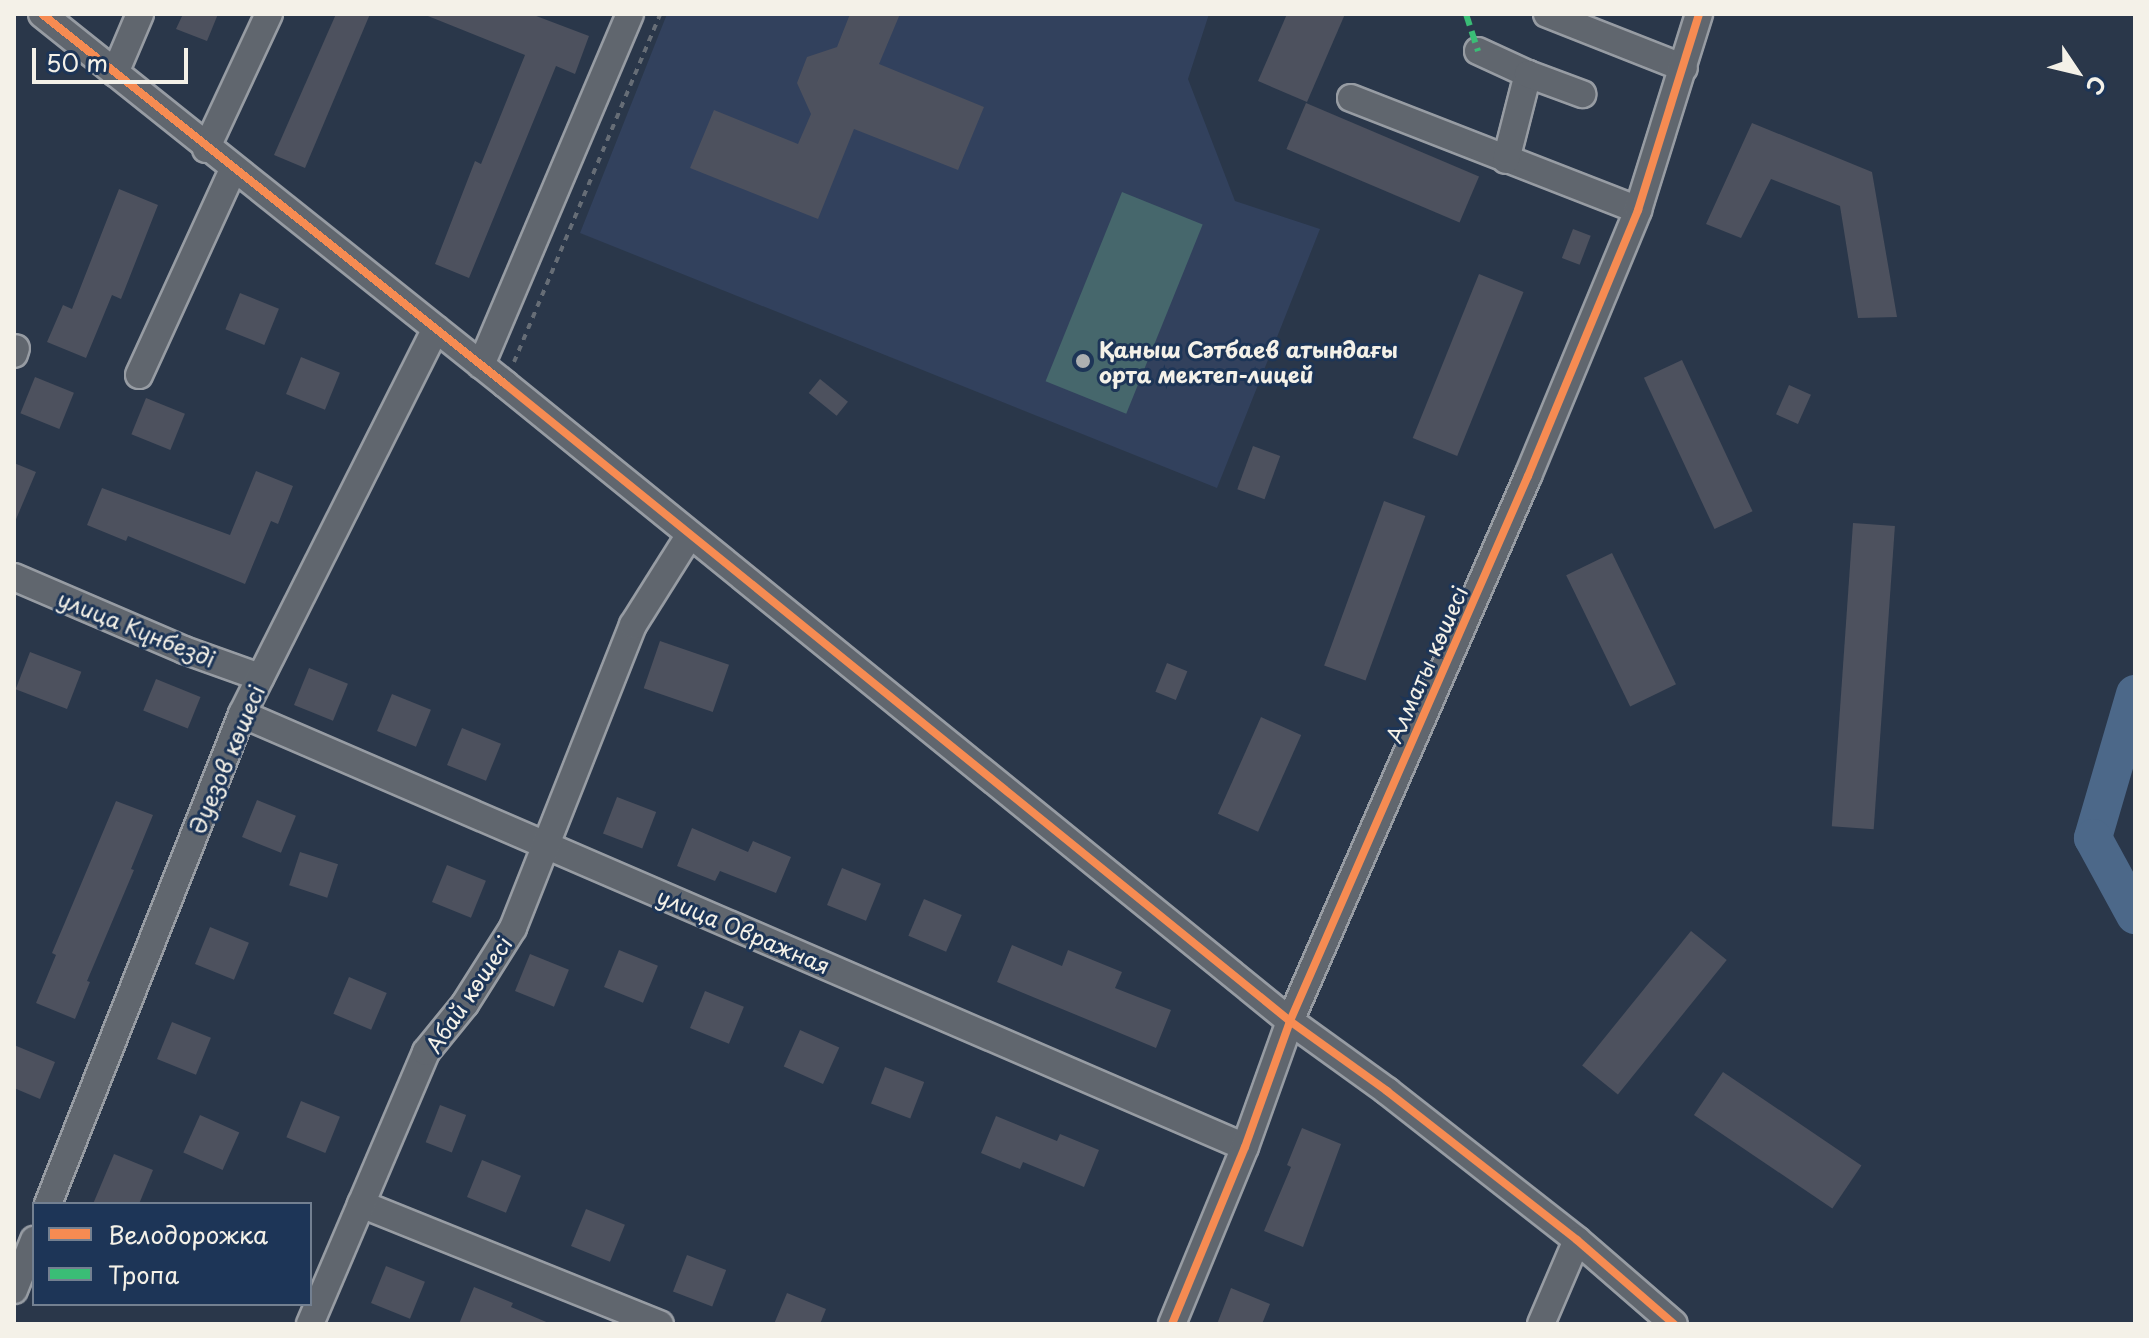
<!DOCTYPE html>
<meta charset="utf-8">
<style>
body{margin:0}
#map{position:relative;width:2149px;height:1338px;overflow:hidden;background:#2a374a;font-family:"Playpen Sans",sans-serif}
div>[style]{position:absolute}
.built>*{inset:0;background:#32415d}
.green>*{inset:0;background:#46676c;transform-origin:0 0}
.river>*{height:38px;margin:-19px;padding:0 19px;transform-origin:19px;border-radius:19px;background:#4c6889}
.building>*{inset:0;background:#4d515e;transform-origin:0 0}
.path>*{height:4px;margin-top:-2px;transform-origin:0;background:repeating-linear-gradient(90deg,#666d76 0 6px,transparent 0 12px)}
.roads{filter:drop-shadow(2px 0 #979ca3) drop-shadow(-2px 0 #979ca3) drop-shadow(0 2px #979ca3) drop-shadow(0 -2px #979ca3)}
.minor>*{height:26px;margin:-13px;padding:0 13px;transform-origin:13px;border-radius:13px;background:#60666e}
.quiet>*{height:6px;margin-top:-3px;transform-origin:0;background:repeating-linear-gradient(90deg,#3abd76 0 12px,transparent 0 18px)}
.cycleway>*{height:8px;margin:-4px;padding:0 4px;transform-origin:4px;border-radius:4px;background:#f68b52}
.dots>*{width:22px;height:22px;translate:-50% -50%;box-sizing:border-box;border:4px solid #1d3557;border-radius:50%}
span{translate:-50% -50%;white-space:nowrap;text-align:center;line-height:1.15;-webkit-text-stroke:6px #1d3557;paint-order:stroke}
.poi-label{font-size:22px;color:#f4f1e8;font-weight:700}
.left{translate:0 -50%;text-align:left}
.street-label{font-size:22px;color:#f4f1e8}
.frame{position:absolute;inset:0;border:16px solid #f4f1e8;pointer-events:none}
.legend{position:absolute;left:32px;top:1202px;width:280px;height:104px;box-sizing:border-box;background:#1d3557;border:2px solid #738091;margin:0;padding:10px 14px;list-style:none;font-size:24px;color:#f4f1e8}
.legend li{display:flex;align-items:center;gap:16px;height:40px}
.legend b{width:40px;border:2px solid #738091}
.north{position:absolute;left:2037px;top:32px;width:80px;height:80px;-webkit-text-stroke:6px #1d3557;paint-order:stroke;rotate:125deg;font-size:22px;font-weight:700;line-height:32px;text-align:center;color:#f4f1e8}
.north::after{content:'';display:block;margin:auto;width:28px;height:36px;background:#f4f1e8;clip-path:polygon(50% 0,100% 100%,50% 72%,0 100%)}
.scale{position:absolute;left:32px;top:48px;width:156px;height:36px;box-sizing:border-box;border:4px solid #f4f1e8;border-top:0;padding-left:10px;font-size:24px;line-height:28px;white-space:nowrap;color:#f4f1e8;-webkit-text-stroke:6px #1d3557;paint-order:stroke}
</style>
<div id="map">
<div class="built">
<div style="clip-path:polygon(667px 14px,1209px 14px,1188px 79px,1235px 201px,1320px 229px,1217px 488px,580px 233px)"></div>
</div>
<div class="green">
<div style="left:1122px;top:192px;width:87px;height:204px;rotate:22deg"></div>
</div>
<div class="river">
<div style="left:2135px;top:694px;width:150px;rotate:106.3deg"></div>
<div style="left:2093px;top:838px;width:88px;rotate:61.4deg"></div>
</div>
<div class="building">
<div style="clip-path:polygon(183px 14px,218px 14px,207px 41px,176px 29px)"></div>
<div style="clip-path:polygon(336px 14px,370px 14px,305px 168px,274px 155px)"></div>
<div style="clip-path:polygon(423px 14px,531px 14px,589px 36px,575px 74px,556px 66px,469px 278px,435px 264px,475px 161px,481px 164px,525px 55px)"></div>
<div style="clip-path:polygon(850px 14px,900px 14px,879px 64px,984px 107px,958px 170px,854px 129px,818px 219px,690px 168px,714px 110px,798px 144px,811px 114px,797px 83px,807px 57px,837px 47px)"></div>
<div style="clip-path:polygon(1287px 14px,1345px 14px,1307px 102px,1258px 81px)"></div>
<div style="left:1306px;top:103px;width:188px;height:50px;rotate:23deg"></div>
<div style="clip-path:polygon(1752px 123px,1872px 172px,1897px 317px,1858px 318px,1840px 206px,1771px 179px,1741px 238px,1706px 224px)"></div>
<div style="clip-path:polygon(119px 189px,158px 205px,121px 299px,112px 295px,86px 358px,47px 342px,63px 305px,72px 309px)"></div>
<div style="left:1573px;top:229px;width:19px;height:31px;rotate:21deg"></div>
<div style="left:1479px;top:274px;width:48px;height:177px;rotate:22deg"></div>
<div style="left:240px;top:293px;width:42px;height:39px;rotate:22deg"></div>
<div style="left:301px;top:357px;width:42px;height:40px;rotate:22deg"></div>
<div style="left:1682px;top:360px;width:167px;height:42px;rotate:65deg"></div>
<div style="left:35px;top:377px;width:42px;height:39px;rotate:22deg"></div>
<div style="left:820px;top:379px;width:36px;height:18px;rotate:39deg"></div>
<div style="left:1789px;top:385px;width:24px;height:32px;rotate:24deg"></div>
<div style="left:146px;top:398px;width:42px;height:39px;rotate:22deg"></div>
<div style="left:1253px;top:446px;width:29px;height:46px;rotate:20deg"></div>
<div style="clip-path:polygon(14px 463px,36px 472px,14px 524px)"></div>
<div style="clip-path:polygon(256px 471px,293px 486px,278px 524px,271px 521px,245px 584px,128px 536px,126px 541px,87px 525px,102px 488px,230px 535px)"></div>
<div style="left:1384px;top:501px;width:44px;height:175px;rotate:20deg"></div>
<div style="left:1853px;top:523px;width:42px;height:304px;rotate:4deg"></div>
<div style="left:1612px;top:553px;width:146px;height:51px;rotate:64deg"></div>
<div style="left:660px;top:641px;width:73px;height:50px;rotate:19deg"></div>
<div style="left:30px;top:652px;width:55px;height:40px;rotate:21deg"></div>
<div style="left:1167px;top:663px;width:22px;height:31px;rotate:22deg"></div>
<div style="left:309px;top:668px;width:42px;height:40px;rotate:22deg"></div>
<div style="left:156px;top:679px;width:48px;height:34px;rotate:22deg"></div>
<div style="left:392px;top:694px;width:42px;height:40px;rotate:22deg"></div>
<div style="left:1261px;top:717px;width:44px;height:106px;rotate:24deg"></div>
<div style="left:462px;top:728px;width:42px;height:40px;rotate:22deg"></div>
<div style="left:617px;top:797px;width:42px;height:39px;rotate:21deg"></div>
<div style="left:257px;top:800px;width:42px;height:40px;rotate:22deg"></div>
<div style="clip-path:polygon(116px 801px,153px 815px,131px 869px,134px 870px,87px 981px,90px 982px,75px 1019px,36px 1003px,56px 955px,52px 953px)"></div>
<div style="clip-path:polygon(692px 828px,748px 852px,753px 841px,791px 857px,776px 893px,720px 871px,715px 881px,677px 866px)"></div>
<div style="left:300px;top:852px;width:40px;height:35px;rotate:18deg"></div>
<div style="left:447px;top:865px;width:42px;height:40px;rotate:22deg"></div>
<div style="left:842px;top:868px;width:42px;height:40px;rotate:22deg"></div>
<div style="left:924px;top:899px;width:41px;height:40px;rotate:23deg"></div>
<div style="left:210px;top:927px;width:42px;height:40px;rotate:22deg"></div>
<div style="left:1691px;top:931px;width:46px;height:173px;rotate:39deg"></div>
<div style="clip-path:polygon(1012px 945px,1062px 966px,1068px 950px,1122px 972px,1115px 988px,1171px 1010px,1156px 1048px,997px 982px)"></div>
<div style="left:619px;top:950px;width:42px;height:40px;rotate:22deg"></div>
<div style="left:530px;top:954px;width:42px;height:40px;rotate:22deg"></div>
<div style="left:349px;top:977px;width:41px;height:40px;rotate:23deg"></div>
<div style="left:705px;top:991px;width:42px;height:40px;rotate:22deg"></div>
<div style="left:172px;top:1022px;width:42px;height:40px;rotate:22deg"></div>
<div style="left:800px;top:1030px;width:43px;height:40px;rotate:24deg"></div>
<div style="clip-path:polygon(14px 1045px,55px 1062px,40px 1099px,14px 1088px)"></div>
<div style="left:885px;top:1067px;width:42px;height:39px;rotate:21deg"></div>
<div style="left:1723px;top:1072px;width:167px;height:52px;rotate:34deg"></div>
<div style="left:301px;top:1101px;width:42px;height:39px;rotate:22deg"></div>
<div style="left:440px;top:1105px;width:28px;height:40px;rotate:21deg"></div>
<div style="left:200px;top:1115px;width:43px;height:41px;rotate:24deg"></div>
<div style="clip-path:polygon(996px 1116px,1057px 1141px,1060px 1134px,1099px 1150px,1084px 1187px,1023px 1162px,1020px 1169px,981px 1153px)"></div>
<div style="clip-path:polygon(1302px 1128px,1341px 1144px,1303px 1247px,1264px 1231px,1291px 1167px,1287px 1165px)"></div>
<div style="clip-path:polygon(114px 1154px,153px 1170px,139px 1204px,93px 1204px)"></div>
<div style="left:482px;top:1160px;width:42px;height:40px;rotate:22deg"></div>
<div style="left:586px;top:1209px;width:42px;height:40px;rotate:22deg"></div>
<div style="left:687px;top:1255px;width:42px;height:39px;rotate:21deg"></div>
<div style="left:386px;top:1266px;width:42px;height:40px;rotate:22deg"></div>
<div style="clip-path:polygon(474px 1287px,513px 1303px,511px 1307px,551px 1324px,459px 1324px)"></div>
<div style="clip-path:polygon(1231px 1288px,1270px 1304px,1262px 1324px,1217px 1324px)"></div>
<div style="clip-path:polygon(787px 1293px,826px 1309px,820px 1324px,774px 1324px)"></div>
</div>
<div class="path">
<div style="left:514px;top:362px;width:377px;rotate:-67.2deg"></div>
</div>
<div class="roads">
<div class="minor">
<div style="left:42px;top:14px;width:593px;rotate:38.63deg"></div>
<div style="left:505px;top:384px;width:1011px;rotate:39.06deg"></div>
<div style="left:1290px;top:1021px;width:120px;rotate:35.8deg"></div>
<div style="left:1387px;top:1091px;width:241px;rotate:38.1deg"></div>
<div style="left:1577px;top:1240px;width:128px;rotate:40.9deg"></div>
<div style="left:1547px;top:14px;width:147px;rotate:21.5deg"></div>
<div style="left:1478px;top:51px;width:55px;rotate:24.7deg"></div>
<div style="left:115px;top:73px;width:64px;rotate:-67deg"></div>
<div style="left:1351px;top:98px;width:308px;rotate:21.3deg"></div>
<div style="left:206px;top:149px;width:149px;rotate:-65deg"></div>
<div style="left:1506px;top:160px;width:89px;rotate:-75.7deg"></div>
<div style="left:1528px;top:74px;width:58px;rotate:20.3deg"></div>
<div style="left:14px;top:354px;width:6px;rotate:-72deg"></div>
<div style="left:481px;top:365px;width:381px;rotate:-67deg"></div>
<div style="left:139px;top:375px;width:226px;rotate:-65.4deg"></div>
<div style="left:14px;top:577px;width:185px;rotate:23.2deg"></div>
<div style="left:184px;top:650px;width:81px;rotate:19.6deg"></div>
<div style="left:242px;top:714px;width:1092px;rotate:23.35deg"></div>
<div style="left:48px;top:1204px;width:527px;rotate:-68.4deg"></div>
<div style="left:242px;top:714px;width:431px;rotate:-63.3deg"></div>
<div style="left:361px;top:1204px;width:322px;rotate:21.9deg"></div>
<div style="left:14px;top:1290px;width:54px;rotate:-68.2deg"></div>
<div style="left:310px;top:1324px;width:296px;rotate:-66.9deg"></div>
<div style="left:426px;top:1052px;width:62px;rotate:-50.9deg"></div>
<div style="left:465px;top:1004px;width:90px;rotate:-57.7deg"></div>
<div style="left:513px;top:928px;width:326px;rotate:-68.4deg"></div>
<div style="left:633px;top:625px;width:105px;rotate:-57.8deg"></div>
<div style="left:1172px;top:1324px;width:191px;rotate:-67.6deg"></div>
<div style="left:1245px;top:1147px;width:134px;rotate:-70.3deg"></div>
<div style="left:1290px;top:1021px;width:595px;rotate:-66.41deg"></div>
<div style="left:1528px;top:476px;width:288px;rotate:-67.5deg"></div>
<div style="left:1638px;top:210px;width:205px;rotate:-72.7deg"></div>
<div style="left:1541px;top:1324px;width:91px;rotate:-66.8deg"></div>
</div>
</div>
<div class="quiet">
<div style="left:1466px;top:14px;width:39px;rotate:72deg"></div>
</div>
<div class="cycleway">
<div style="left:42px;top:14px;width:593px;rotate:38.63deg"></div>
<div style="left:505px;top:384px;width:1011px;rotate:39.06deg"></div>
<div style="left:1290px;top:1021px;width:120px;rotate:35.8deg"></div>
<div style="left:1387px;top:1091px;width:241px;rotate:38.1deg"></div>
<div style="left:1577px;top:1240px;width:128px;rotate:40.9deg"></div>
<div style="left:1172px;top:1324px;width:191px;rotate:-67.6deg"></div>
<div style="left:1245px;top:1147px;width:134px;rotate:-70.3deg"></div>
<div style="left:1290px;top:1021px;width:595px;rotate:-66.41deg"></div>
<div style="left:1528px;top:476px;width:288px;rotate:-67.5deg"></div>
<div style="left:1638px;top:210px;width:205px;rotate:-72.7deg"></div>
</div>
<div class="dots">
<div style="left:1083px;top:361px;background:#adb0b1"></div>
</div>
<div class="poi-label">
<span class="left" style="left:1099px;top:361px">Қаныш Сәтбаев атындағы<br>орта мектеп-лицей</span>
</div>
<div class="street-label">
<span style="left:137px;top:628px;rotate:22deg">улица Күнбезді</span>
<span style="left:1426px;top:664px;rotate:-66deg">Алматы көшесі</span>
<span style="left:226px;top:759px;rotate:-67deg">Әуезов көшесі</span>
<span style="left:744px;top:930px;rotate:23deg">улица Овражная</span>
<span style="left:468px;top:994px;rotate:-56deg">Абай көшесі</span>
</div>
<div class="frame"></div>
<ul class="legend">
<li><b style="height:10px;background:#f68b52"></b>Велодорожка</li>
<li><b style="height:10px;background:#3abd76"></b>Тропа</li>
</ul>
<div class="north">С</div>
<div class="scale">50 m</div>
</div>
